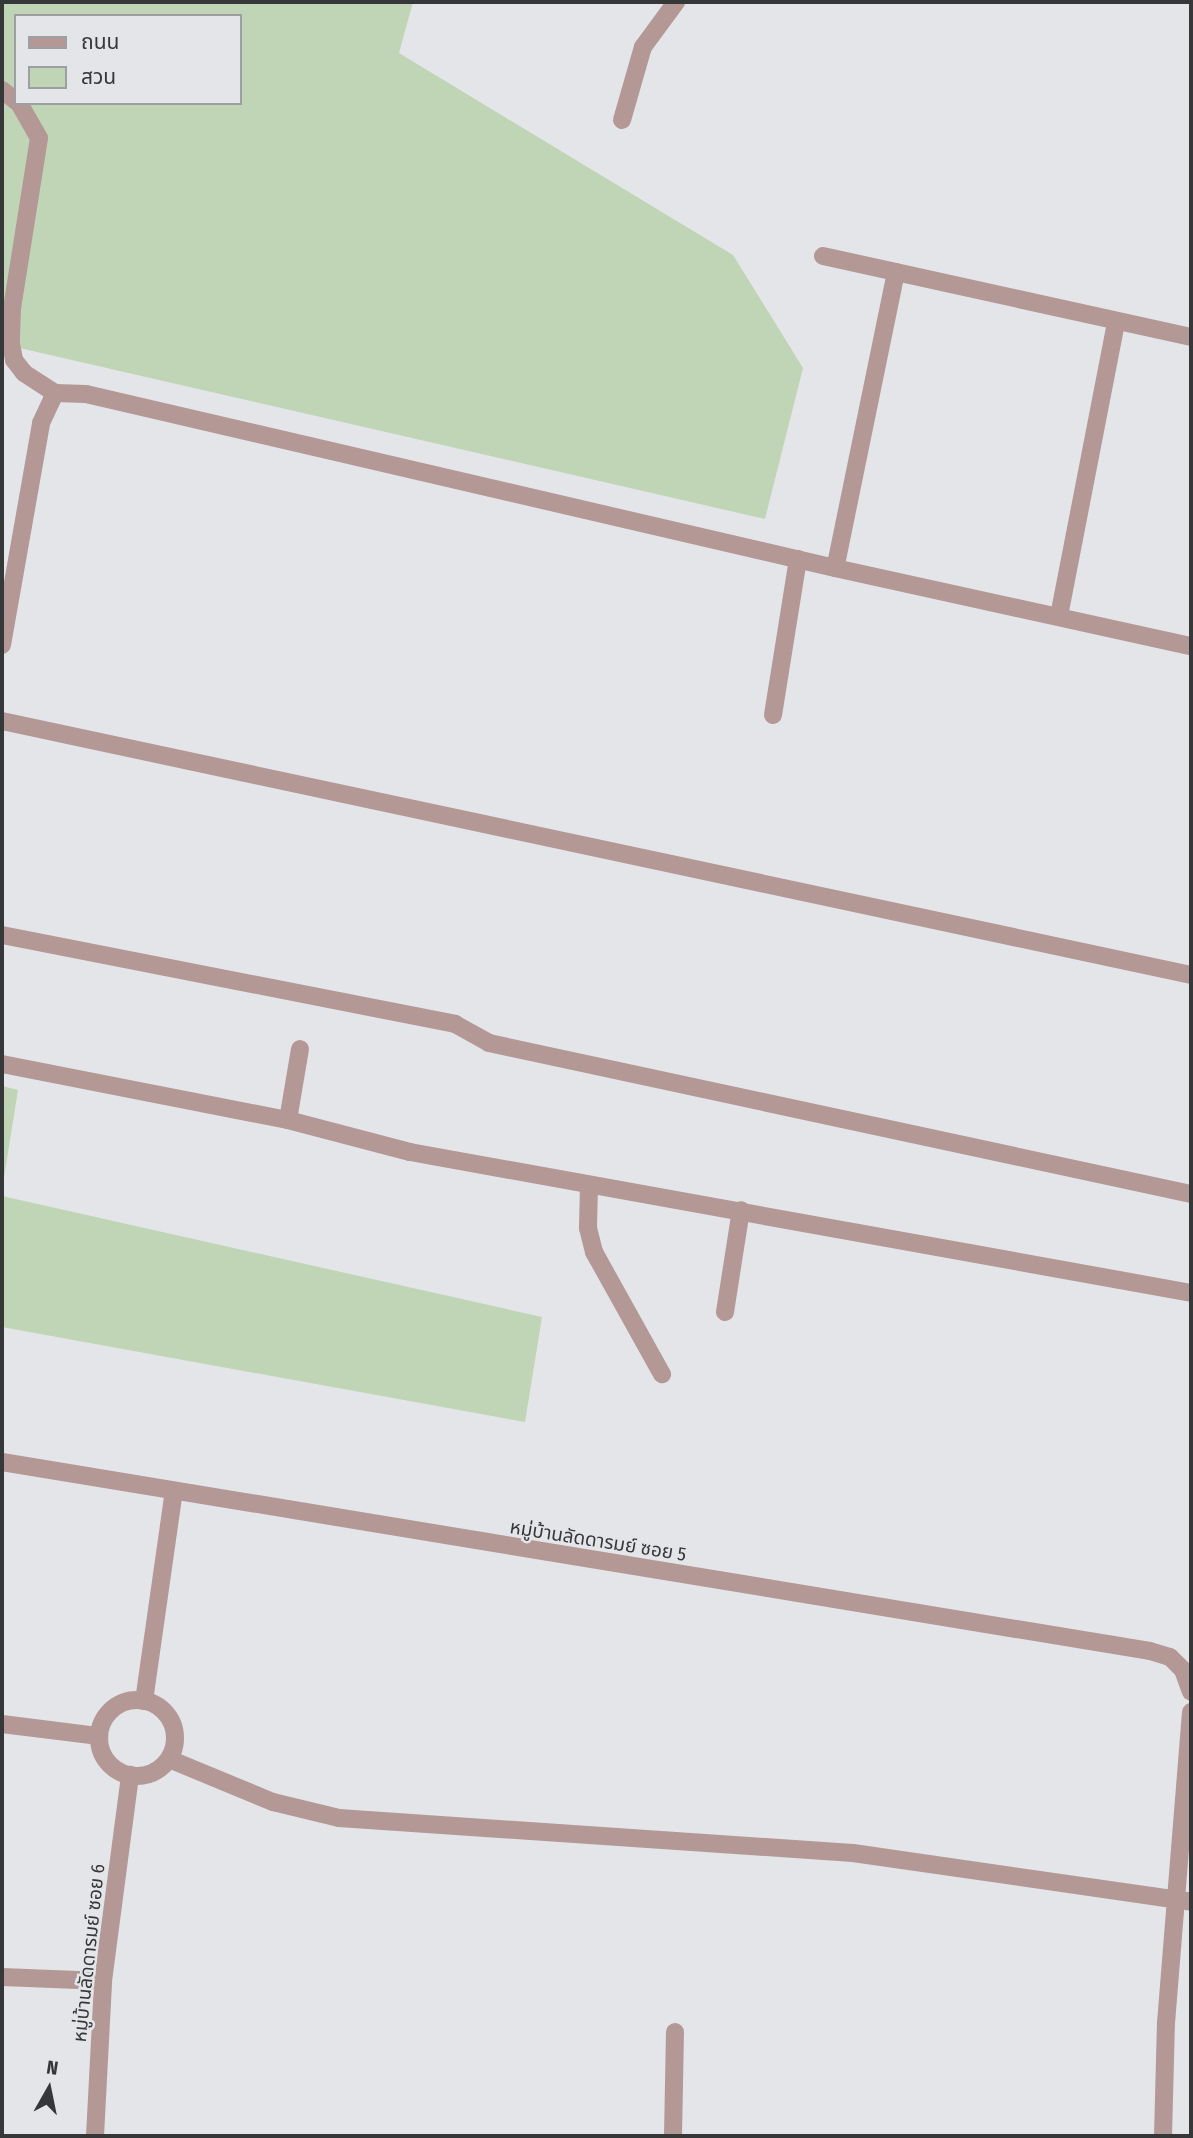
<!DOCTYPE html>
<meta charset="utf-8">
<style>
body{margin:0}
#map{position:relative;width:1193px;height:2138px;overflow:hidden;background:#e4e5e9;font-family:"Fira Sans Condensed","Noto Sans Thai",sans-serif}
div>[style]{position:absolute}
.green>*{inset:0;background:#bfd5b6}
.service>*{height:18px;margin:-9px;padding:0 9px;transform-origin:9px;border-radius:9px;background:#b39896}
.minor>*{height:18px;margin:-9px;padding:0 9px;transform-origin:9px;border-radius:9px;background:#b39896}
.minor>.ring{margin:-9px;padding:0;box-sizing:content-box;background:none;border:18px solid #b39896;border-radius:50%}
span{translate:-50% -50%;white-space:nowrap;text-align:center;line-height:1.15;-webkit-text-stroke:5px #e4e5e9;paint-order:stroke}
.street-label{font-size:19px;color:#363738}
.frame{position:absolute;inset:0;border:4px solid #363738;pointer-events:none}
.legend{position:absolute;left:14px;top:14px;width:228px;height:91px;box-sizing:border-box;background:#e4e5e9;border:2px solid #9e9fa2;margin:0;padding:9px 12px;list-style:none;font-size:21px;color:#363738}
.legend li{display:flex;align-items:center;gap:14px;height:35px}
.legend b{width:35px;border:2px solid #9e9fa2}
.north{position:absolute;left:14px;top:2054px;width:70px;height:70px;-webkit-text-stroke:5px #e4e5e9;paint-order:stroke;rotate:9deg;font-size:19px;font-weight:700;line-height:28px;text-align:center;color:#363738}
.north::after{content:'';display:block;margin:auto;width:24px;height:32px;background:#363738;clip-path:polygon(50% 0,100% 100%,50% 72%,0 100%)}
</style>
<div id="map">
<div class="green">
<div style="clip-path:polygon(evenodd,2px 2px,413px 2px,399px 53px,733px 255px,803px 368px,765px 519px,2px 344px,2px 2px,16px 16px,240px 16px,240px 103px,16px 103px,16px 16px)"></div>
<div style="clip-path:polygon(2px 1086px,18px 1090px,2px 1190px)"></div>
<div style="clip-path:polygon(2px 1196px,542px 1317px,525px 1422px,2px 1327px)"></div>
</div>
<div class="service">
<div style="left:622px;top:120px;width:76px;rotate:-74deg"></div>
<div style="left:643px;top:47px;width:56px;rotate:-53.7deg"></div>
<div style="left:673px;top:2136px;width:104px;rotate:-88.9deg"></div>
</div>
<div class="minor">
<div style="left:2px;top:90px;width:18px;rotate:38deg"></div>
<div style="left:19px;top:103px;width:40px;rotate:60.3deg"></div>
<div style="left:39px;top:138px;width:172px;rotate:99deg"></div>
<div style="left:12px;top:308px;width:36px;rotate:92deg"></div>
<div style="left:11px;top:344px;width:16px;rotate:79deg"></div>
<div style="left:14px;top:360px;width:16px;rotate:52deg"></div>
<div style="left:24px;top:373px;width:37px;rotate:33deg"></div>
<div style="left:55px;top:393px;width:31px;rotate:2deg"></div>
<div style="left:86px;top:394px;width:769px;rotate:13.08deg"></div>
<div style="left:823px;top:256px;width:377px;rotate:12.4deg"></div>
<div style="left:896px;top:272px;width:302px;rotate:101.6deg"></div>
<div style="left:835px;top:568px;width:364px;rotate:12.4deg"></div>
<div style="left:1059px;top:616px;width:299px;rotate:-79deg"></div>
<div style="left:2px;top:645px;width:225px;rotate:-80deg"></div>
<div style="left:41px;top:423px;width:33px;rotate:-65deg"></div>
<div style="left:773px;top:715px;width:158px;rotate:-80.9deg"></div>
<div style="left:2px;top:721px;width:1216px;rotate:12.06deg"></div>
<div style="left:2px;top:935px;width:462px;rotate:11.1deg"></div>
<div style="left:455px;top:1024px;width:39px;rotate:29deg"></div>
<div style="left:489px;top:1043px;width:718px;rotate:12.14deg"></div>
<div style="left:2px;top:1064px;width:291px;rotate:11.1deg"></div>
<div style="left:288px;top:1120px;width:126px;rotate:14.7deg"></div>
<div style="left:410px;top:1152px;width:794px;rotate:10.23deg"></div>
<div style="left:288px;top:1120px;width:72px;rotate:-80.4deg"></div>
<div style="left:589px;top:1186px;width:42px;rotate:91.4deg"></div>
<div style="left:588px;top:1228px;width:25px;rotate:76deg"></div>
<div style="left:594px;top:1252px;width:140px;rotate:60.9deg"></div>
<div style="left:725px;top:1312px;width:103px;rotate:-81.1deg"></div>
<div style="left:2px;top:1462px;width:1163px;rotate:9.35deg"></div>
<div style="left:1150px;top:1651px;width:21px;rotate:17deg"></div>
<div style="left:1170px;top:1657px;width:18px;rotate:45deg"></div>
<div style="left:1183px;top:1670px;width:23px;rotate:70deg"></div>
<div class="ring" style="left:99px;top:1700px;width:58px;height:58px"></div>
<div style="left:144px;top:1701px;width:212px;rotate:-81.9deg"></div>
<div style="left:2px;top:1724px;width:98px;rotate:7.1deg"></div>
<div style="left:169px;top:1759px;width:113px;rotate:22.5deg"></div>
<div style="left:273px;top:1802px;width:68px;rotate:13.6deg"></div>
<div style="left:339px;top:1818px;width:515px;rotate:3.9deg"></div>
<div style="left:853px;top:1853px;width:342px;rotate:8.2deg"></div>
<div style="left:2px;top:1977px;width:101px;rotate:2.3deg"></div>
<div style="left:95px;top:2136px;width:155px;rotate:-87deg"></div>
<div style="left:103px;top:1981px;width:208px;rotate:-82.5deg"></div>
<div style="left:1163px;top:2136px;width:113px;rotate:-88.5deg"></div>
<div style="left:1166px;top:2023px;width:312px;rotate:-85.4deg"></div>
</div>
<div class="street-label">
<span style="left:598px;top:1541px;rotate:9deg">หมู่บ้านลัดดารมย์ ซอย 5</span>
<span style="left:89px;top:1953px;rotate:-84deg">หมู่บ้านลัดดารมย์ ซอย 6</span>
</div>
<div class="frame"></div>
<ul class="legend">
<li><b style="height:9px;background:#b39896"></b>ถนน</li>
<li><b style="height:19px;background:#bfd5b6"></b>สวน</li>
</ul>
<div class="north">N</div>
</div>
